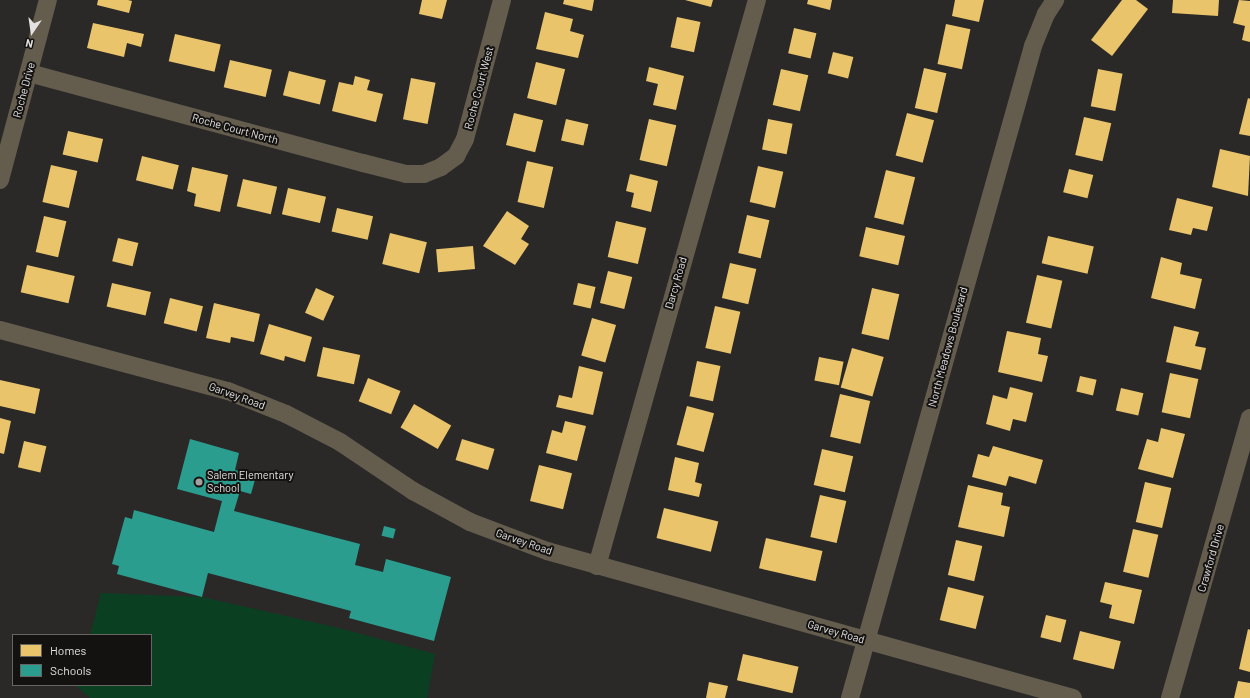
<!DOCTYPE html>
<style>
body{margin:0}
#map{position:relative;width:1250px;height:698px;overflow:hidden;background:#2b2928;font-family:Barlow,sans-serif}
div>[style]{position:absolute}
.green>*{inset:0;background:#0a3f22}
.homes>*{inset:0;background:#e9c46a;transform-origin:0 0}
.schools>*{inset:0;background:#2a9d8f;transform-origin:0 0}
.minor>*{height:18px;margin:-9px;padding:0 9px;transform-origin:9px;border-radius:9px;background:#645d4e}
.dots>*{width:11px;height:11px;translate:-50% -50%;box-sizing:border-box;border:2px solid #131211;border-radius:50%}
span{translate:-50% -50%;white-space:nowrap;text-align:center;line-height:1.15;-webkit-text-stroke:4px #131211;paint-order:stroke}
.street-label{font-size:11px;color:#e4e2e1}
.poi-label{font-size:11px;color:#e4e2e1}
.left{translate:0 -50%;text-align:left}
.legend{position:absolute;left:12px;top:634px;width:140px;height:52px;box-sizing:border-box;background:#131211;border:1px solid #676564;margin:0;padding:5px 7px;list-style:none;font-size:12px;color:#e4e2e1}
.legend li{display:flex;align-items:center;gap:8px;height:20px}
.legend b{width:20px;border:1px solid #676564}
.north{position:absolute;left:12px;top:12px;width:40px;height:40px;-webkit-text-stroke:3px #131211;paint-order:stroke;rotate:193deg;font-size:11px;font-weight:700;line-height:16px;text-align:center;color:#e4e2e1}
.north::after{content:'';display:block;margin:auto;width:14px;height:18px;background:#e4e2e1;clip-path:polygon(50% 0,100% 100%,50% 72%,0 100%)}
</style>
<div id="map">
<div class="green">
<div style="clip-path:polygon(101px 593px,202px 597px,339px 628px,435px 654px,427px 698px,90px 698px,75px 685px,151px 685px,151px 635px,90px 635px)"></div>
</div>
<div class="homes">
<div style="clip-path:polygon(98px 0,128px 0,132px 1px,129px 13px,97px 5px)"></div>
<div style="clip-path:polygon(422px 0,447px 0,442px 19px,419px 14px)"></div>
<div style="clip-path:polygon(564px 0,594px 0,592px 11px,563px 4px)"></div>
<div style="clip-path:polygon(685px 0,713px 0,711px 7px)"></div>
<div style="clip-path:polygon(808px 0,832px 0,830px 10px,807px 4px)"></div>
<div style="clip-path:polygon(955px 0,984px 0,979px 22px,952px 16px)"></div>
<div style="clip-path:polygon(1122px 0,1136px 0,1148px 9px,1112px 56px,1091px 40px)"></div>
<div style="clip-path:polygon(1173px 0,1219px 0,1218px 16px,1172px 13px)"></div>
<div style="clip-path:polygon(1239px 0,1250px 1px,1250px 42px,1242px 40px,1245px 26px,1233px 23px)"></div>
<div style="clip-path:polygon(545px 12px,573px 19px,570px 31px,584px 35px,578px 58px,536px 49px)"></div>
<div style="left:677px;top:17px;width:24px;height:31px;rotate:12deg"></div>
<div style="clip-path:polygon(93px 23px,144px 34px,141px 47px,127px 43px,124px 57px,87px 48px)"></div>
<div style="left:946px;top:24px;width:25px;height:41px;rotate:12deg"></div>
<div style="left:794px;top:28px;width:23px;height:26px;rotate:13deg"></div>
<div style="left:175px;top:34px;width:47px;height:28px;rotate:13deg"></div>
<div style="left:833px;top:52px;width:21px;height:22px;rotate:14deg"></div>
<div style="left:230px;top:60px;width:43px;height:28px;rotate:13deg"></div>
<div style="left:536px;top:62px;width:30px;height:37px;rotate:14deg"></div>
<div style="clip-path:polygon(649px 67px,684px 76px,676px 110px,653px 105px,658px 84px,646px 81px)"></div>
<div style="left:924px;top:68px;width:23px;height:41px;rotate:13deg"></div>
<div style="left:781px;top:69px;width:28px;height:37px;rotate:13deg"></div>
<div style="left:1098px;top:69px;width:25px;height:38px;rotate:11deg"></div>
<div style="left:289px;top:71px;width:38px;height:25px;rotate:14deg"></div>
<div style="clip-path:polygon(355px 76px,370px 80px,367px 90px,383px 94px,376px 122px,332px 111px,339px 82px,353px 85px)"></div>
<div style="left:411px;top:78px;width:25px;height:42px;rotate:11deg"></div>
<div style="clip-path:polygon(1248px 98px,1250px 99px,1250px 136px,1239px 134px)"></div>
<div style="left:514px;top:113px;width:30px;height:33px;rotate:14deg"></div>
<div style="left:907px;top:113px;width:28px;height:44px;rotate:15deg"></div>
<div style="left:1084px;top:117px;width:28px;height:39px;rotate:13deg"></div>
<div style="left:566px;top:119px;width:23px;height:22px;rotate:13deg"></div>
<div style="left:649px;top:119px;width:28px;height:42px;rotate:13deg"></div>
<div style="left:768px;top:119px;width:25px;height:31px;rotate:11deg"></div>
<div style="left:68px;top:131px;width:36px;height:24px;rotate:13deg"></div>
<div style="clip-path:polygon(1220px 149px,1250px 156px,1248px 196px,1212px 187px)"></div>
<div style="left:142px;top:156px;width:38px;height:25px;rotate:14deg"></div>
<div style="left:527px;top:161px;width:27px;height:42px;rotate:13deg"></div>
<div style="left:51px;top:165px;width:27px;height:38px;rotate:13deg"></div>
<div style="left:758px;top:166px;width:26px;height:37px;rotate:13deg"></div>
<div style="clip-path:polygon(192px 167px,228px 175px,220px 212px,194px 206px,196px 194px,187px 191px)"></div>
<div style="left:1069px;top:169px;width:25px;height:24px;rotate:14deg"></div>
<div style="left:886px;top:170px;width:30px;height:49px;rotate:14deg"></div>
<div style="clip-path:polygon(630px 174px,658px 181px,651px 212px,631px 207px,634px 193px,626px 191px)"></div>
<div style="left:243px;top:179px;width:35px;height:28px;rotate:13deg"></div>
<div style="left:288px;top:188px;width:39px;height:27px;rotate:13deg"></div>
<div style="clip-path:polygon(1177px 198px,1213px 207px,1207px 231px,1193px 228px,1191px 235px,1169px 230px)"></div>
<div style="left:337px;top:208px;width:37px;height:24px;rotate:13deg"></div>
<div style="clip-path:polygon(507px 211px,529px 226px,521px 239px,529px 244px,515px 265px,483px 246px)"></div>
<div style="left:747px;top:215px;width:23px;height:39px;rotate:13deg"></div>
<div style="left:44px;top:216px;width:23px;height:37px;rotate:13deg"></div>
<div style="left:616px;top:221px;width:31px;height:37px;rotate:13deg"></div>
<div style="left:866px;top:227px;width:40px;height:30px;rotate:13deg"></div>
<div style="left:390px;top:233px;width:38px;height:32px;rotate:14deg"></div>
<div style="left:1048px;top:236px;width:47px;height:28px;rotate:13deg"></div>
<div style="left:118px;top:238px;width:21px;height:24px;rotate:14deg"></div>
<div style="left:473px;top:246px;width:23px;height:37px;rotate:85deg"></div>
<div style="clip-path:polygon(1161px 257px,1182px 263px,1180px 274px,1202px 279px,1195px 309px,1151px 298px)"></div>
<div style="left:730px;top:263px;width:27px;height:36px;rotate:13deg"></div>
<div style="left:27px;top:265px;width:49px;height:28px;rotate:13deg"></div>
<div style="left:608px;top:271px;width:25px;height:33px;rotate:14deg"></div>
<div style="left:1037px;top:275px;width:26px;height:49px;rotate:13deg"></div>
<div style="left:112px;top:283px;width:40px;height:24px;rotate:13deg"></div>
<div style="left:578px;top:283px;width:18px;height:22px;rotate:13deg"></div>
<div style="left:316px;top:288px;width:20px;height:27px;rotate:24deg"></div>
<div style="left:872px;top:288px;width:28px;height:47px;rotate:13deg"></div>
<div style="left:170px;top:298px;width:34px;height:26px;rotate:14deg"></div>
<div style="clip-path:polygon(214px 303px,260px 314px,254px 342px,231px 337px,230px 343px,206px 338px)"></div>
<div style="left:715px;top:306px;width:26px;height:43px;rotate:13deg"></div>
<div style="left:592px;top:318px;width:25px;height:39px;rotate:16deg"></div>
<div style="clip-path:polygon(269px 324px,312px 337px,305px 362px,285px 356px,284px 361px,260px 354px)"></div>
<div style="clip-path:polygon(1174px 326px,1199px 332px,1195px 346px,1206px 348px,1201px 370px,1166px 362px)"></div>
<div style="clip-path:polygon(1007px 331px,1041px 338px,1038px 354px,1048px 356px,1042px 382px,998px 372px)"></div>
<div style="left:323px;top:347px;width:38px;height:30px;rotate:12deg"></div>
<div style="left:852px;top:348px;width:33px;height:41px;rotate:16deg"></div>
<div style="left:819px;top:357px;width:25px;height:24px;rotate:11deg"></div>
<div style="left:697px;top:361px;width:24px;height:36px;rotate:12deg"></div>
<div style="clip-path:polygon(579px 366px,603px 372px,593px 415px,556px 407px,559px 395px,572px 398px)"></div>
<div style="left:1170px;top:373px;width:29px;height:40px;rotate:12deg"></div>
<div style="left:1080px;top:376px;width:17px;height:16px;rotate:13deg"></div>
<div style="left:368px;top:378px;width:35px;height:25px;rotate:22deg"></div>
<div style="clip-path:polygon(0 380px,40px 389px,35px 414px,0 406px)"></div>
<div style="clip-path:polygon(1010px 387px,1033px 393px,1026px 422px,1013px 419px,1010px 431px,986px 424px,993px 395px,1007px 399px)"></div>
<div style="left:1121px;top:388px;width:23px;height:23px;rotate:13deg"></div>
<div style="left:840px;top:394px;width:31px;height:44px;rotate:13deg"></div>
<div style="left:414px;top:404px;width:43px;height:27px;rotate:30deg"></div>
<div style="left:687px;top:406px;width:28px;height:40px;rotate:15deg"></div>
<div style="clip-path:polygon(0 418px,11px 421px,4px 454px,0 453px)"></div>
<div style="clip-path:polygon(565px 421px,586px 426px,577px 461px,546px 453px,552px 430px,562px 433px)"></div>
<div style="clip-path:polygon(1161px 428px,1185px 434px,1173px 478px,1138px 469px,1147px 439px,1158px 442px)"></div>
<div style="left:462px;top:439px;width:34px;height:22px;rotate:17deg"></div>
<div style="left:24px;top:441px;width:23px;height:27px;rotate:13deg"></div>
<div style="clip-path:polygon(993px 446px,1043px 460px,1036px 484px,1009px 476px,1006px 486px,972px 477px,978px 454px,989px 457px)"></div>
<div style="left:822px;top:449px;width:32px;height:37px;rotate:13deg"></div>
<div style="clip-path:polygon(675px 457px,699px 463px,695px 482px,702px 484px,699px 497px,668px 490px)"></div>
<div style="left:539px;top:465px;width:34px;height:37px;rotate:14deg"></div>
<div style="left:1145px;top:482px;width:27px;height:41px;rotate:13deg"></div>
<div style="clip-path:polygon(968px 485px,1003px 493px,1001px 505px,1010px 507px,1004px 537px,958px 527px)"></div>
<div style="left:820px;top:495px;width:27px;height:43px;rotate:13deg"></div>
<div style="left:664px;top:508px;width:56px;height:31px;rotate:14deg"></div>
<div style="left:1133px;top:529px;width:26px;height:44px;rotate:13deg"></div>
<div style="left:766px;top:538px;width:58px;height:31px;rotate:13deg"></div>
<div style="left:956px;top:540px;width:27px;height:36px;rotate:13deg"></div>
<div style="clip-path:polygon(1105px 582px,1142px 590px,1134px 624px,1109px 618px,1112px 605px,1100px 602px)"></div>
<div style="left:948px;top:587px;width:37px;height:34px;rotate:14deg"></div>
<div style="left:1046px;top:615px;width:21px;height:23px;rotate:14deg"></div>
<div style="clip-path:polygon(1248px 629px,1250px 630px,1250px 672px,1239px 669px)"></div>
<div style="left:1080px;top:631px;width:42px;height:29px;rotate:14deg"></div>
<div style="left:743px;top:654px;width:57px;height:27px;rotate:13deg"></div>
<div style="clip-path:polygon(1238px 681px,1250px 683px,1250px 698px,1234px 698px)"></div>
<div style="clip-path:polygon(709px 682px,728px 686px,725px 698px,706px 698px)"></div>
</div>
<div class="schools">
<div style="clip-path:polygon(190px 439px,239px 453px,235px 470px,256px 476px,251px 494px,240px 491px,234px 511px,360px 544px,355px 565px,383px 572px,386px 559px,451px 577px,434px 641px,349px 618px,351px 611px,208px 573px,202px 597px,117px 574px,119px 566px,112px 564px,125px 517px,132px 519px,134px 510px,214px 532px,222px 501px,177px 489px)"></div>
<div style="left:384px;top:526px;width:12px;height:10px;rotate:14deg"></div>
</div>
<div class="minor">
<div style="left:29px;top:73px;width:346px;rotate:15.1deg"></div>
<div style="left:363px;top:163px;width:44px;rotate:14.3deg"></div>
<div style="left:406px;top:174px;width:18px"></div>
<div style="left:424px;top:174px;width:18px;rotate:-22deg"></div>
<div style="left:441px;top:167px;width:19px;rotate:-36deg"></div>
<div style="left:456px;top:156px;width:19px;rotate:-62deg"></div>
<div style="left:465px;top:139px;width:144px;rotate:-75.1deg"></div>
<div style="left:0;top:180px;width:186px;rotate:-75.1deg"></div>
<div style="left:0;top:330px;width:236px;rotate:15deg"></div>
<div style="left:228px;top:391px;width:62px;rotate:21.6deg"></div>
<div style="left:286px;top:414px;width:61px;rotate:27.4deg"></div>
<div style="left:340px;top:442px;width:88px;rotate:33.9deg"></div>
<div style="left:413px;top:491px;width:65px;rotate:28.5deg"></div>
<div style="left:470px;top:522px;width:82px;rotate:20.6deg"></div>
<div style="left:547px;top:551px;width:546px;rotate:15.61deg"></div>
<div style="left:597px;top:566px;width:588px;rotate:-74.22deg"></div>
<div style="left:850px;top:698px;width:677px;rotate:-74.32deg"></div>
<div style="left:1033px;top:46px;width:35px;rotate:-68deg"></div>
<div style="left:1046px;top:14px;width:17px;rotate:-57deg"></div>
<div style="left:1170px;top:698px;width:291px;rotate:-74.1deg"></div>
</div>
<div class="dots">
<div style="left:199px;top:482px;background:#a3a1a0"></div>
</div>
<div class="street-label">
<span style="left:479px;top:88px;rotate:-75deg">Roche Court West</span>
<span style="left:24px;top:90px;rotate:-75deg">Roche Drive</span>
<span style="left:235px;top:129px;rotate:15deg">Roche Court North</span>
<span style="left:676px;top:283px;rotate:-74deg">Darcy Road</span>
<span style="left:948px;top:347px;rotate:-75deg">North Meadows Boulevard</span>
<span style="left:237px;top:396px;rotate:20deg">Garvey Road</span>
<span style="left:524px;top:542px;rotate:19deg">Garvey Road</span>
<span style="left:1211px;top:558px;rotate:-74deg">Crawford Drive</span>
<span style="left:836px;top:632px;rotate:16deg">Garvey Road</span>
</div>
<div class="poi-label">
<span class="left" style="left:207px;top:482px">Salem Elementary<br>School</span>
</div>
<ul class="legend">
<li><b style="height:11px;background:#e9c46a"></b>Homes</li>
<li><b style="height:11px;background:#2a9d8f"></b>Schools</li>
</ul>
<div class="north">N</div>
</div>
